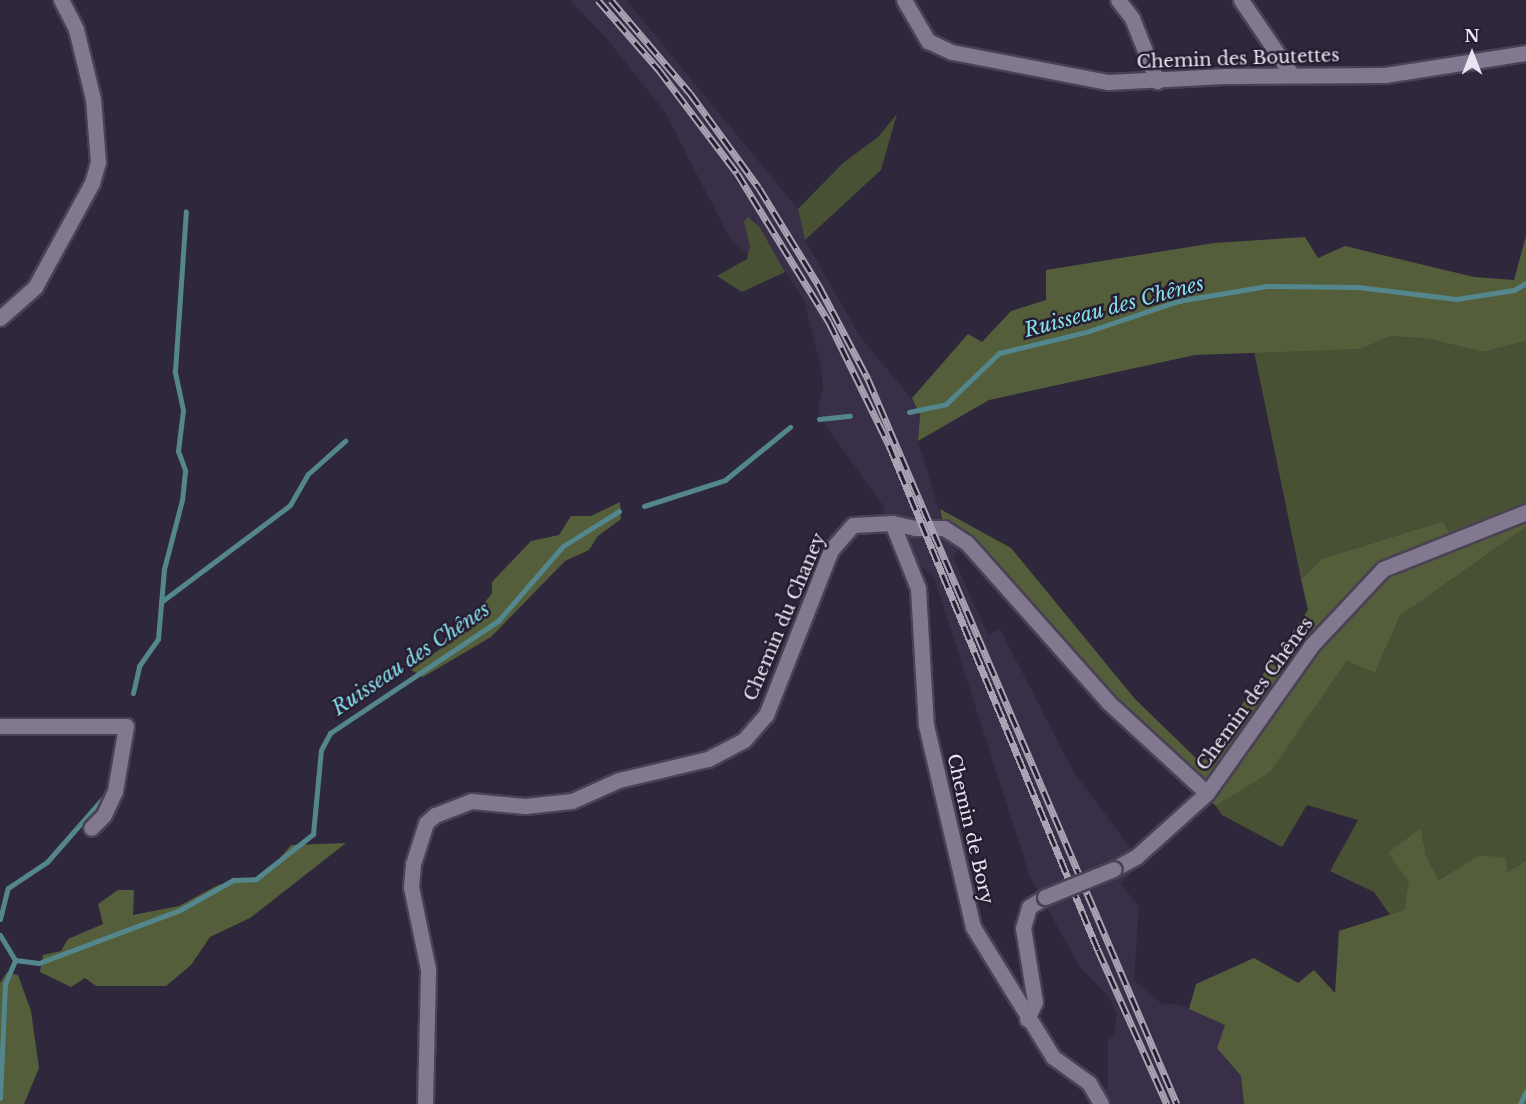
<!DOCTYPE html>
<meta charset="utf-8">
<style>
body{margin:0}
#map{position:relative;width:1526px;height:1104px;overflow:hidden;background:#2f273b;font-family:"Libre Baskerville",serif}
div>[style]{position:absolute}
.built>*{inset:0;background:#3a2f49}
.green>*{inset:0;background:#485133}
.forest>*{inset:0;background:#545e3a}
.stream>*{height:5px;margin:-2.5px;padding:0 2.5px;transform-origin:2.5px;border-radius:2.5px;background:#53878d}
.roads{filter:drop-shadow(2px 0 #4a4254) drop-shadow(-2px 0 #4a4254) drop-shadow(0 2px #4a4254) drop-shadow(0 -2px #4a4254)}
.minor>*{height:15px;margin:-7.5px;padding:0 7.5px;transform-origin:7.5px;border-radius:7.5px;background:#827890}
.rail>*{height:7px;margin-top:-3.5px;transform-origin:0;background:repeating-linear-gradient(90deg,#261d31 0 14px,#a9a3b4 0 28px);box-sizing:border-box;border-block:2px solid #a9a3b4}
.bridges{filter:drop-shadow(2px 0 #4a4254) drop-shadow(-2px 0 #4a4254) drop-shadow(0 2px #4a4254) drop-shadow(0 -2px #4a4254)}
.minor-bridge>*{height:15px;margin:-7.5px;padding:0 7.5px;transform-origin:7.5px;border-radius:7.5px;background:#827890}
span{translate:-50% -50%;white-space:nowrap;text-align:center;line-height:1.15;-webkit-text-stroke:5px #261d31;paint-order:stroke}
.street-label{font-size:18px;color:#eae5f3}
.water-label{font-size:20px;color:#87dfea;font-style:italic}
.north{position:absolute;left:1442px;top:24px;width:60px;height:60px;-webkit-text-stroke:4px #261d31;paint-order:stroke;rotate:0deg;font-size:16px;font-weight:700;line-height:24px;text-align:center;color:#eae5f3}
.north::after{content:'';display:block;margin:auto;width:21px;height:27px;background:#eae5f3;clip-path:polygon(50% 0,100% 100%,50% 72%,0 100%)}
</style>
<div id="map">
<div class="built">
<div style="clip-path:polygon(570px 0,626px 0,798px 209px,805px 240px,861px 338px,911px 398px,920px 415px,918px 441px,944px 527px,959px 548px,953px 557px,988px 635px,1000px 629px,1073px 771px,1141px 862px,1121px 884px,1139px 907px,1134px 980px,1163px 1005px,1179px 1004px,1226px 1025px,1217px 1048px,1241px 1076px,1244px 1104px,1101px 1104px,1099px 1095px,1108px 1087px,1108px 1039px,1113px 1037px,1117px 1014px,1109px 997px,1079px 966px,1030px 877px,935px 580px,880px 523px,885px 508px,821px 419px,818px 406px,823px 389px,821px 367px,804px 300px,779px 262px,747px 254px,729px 237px,665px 112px,606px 38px)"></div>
</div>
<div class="green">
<div style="clip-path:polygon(897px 114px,881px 170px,805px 240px,798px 209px,843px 163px,878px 137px)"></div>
<div style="clip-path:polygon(748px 217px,760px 228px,785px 272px,742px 292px,717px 276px,747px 259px,750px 246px,744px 222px)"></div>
<div style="clip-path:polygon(1392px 336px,1428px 339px,1483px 352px,1526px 341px,1526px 516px,1455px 544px,1443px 521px,1321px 559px,1301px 579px,1254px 351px,1361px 349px)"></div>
<div style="clip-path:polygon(1526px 527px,1526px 861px,1507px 872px,1479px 855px,1439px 880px,1426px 856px,1421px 829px,1404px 910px,1390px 915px,1374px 892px,1330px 871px,1358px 820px,1307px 805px,1282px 847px,1222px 815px,1216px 806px,1270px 771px,1347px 661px,1375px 673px,1400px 616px)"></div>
</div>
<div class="forest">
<div style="clip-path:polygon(1526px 236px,1526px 341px,1483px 352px,1428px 339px,1392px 336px,1361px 349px,1195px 355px,989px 400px,918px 441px,920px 415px,912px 398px,968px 334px,982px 342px,1011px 311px,1046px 300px,1046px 270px,1214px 243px,1305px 237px,1318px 258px,1345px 246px,1474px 277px,1514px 280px)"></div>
<div style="clip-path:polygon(620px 502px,621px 519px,598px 536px,589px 550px,565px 561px,491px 637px,423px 677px,411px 670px,476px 623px,482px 606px,492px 593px,492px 582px,531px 541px,559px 535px,571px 516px,591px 516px)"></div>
<div style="clip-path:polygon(940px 509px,1011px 548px,1135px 699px,1201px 763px,1308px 610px,1301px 579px,1321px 559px,1443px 521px,1455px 544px,1526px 516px,1526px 527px,1400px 616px,1375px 673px,1347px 661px,1270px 772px,1216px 806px,1108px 702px,944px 528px)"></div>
<div style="clip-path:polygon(1421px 828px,1426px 856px,1439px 880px,1479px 855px,1506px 858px,1507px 872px,1526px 861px,1526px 1104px,1244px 1104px,1241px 1076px,1217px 1048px,1225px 1025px,1189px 1009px,1196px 984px,1254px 958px,1298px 983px,1314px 970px,1335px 993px,1339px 931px,1404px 910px,1409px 882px,1388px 853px)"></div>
<div style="clip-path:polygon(346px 843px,250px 918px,210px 937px,191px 965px,166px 986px,96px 986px,85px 978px,71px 987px,40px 972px,43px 955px,61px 951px,68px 939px,103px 924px,98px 904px,118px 890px,134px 890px,133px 915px,179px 906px,218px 885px,265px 876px,291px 845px)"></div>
<div style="clip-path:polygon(7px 972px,18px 975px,31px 1011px,39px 1068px,24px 1104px,0 1104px,0 983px)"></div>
</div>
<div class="stream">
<div style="left:909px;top:412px;width:38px;rotate:-12deg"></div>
<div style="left:946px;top:404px;width:74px;rotate:-43.9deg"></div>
<div style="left:999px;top:353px;width:89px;rotate:-13.6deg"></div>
<div style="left:1086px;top:332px;width:97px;rotate:-18.6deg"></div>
<div style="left:1178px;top:301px;width:90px;rotate:-9.6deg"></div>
<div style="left:1267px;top:286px;width:91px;rotate:0.6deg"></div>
<div style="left:1358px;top:287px;width:99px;rotate:7deg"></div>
<div style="left:1456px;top:299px;width:59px;rotate:-8.8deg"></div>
<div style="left:1514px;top:290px;width:14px;rotate:-30deg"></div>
<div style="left:819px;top:419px;width:31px;rotate:-6deg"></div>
<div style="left:644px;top:506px;width:85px;rotate:-17.8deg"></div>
<div style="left:725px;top:480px;width:84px;rotate:-39.2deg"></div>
<div style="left:161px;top:602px;width:161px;rotate:-36.9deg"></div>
<div style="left:290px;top:505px;width:36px;rotate:-60deg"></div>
<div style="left:308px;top:474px;width:50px;rotate:-41.7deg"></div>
<div style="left:133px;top:693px;width:28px;rotate:-77deg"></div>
<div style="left:139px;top:666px;width:33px;rotate:-55deg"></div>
<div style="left:158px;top:639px;width:70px;rotate:-85.1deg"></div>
<div style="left:164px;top:569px;width:71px;rotate:-75.4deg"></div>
<div style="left:182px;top:500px;width:30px;rotate:-84deg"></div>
<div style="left:185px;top:470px;width:20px;rotate:-110deg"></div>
<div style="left:178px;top:451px;width:41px;rotate:-83deg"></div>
<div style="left:183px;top:410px;width:40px;rotate:-102deg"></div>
<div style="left:175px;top:371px;width:160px;rotate:-86.1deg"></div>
<div style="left:0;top:919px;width:32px;rotate:-76deg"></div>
<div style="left:8px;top:888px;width:47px;rotate:-33.7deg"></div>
<div style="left:47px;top:862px;width:85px;rotate:-48.8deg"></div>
<div style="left:0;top:935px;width:29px;rotate:59deg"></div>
<div style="left:15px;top:960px;width:24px;rotate:7deg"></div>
<div style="left:39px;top:963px;width:151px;rotate:-20.6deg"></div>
<div style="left:180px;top:910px;width:61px;rotate:-29.5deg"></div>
<div style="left:233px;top:880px;width:23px;rotate:-2deg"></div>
<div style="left:256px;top:879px;width:73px;rotate:-38.3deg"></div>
<div style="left:313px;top:834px;width:84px;rotate:-84.6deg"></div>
<div style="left:321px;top:750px;width:19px;rotate:-62deg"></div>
<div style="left:330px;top:733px;width:202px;rotate:-33.7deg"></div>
<div style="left:498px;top:621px;width:99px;rotate:-49.1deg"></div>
<div style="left:563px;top:546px;width:66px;rotate:-32deg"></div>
<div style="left:0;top:1098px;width:114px;rotate:-87.5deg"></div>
<div style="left:5px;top:984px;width:26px;rotate:-67deg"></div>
<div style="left:1520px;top:1104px;width:14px;rotate:-65deg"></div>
</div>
<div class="roads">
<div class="minor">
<div style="left:904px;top:0;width:48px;rotate:59.7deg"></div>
<div style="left:928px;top:41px;width:26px;rotate:25deg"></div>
<div style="left:952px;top:52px;width:159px;rotate:10.9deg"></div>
<div style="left:1108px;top:82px;width:116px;rotate:-3deg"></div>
<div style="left:1224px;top:76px;width:161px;rotate:-0.4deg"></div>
<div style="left:1385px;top:75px;width:143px;rotate:-8.9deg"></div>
<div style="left:1118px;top:0;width:23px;rotate:52deg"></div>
<div style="left:1132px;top:18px;width:68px;rotate:68.4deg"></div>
<div style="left:1241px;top:0;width:91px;rotate:55.8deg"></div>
<div style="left:0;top:318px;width:47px;rotate:-41.5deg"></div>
<div style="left:35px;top:287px;width:119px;rotate:-61.3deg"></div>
<div style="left:92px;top:183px;width:22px;rotate:-74deg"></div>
<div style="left:98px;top:162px;width:63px;rotate:-94.5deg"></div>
<div style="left:93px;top:99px;width:72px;rotate:-103.7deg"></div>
<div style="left:76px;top:29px;width:33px;rotate:-117deg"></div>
<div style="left:892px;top:523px;width:70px;rotate:68.2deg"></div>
<div style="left:918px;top:588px;width:137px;rotate:86.7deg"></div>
<div style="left:926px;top:725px;width:207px;rotate:76.9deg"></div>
<div style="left:973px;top:927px;width:153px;rotate:58.4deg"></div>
<div style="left:1053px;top:1057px;width:44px;rotate:35.8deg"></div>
<div style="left:1089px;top:1083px;width:24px;rotate:60deg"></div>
<div style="left:0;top:726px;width:126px"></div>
<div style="left:126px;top:726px;width:66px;rotate:99.6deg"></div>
<div style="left:115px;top:791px;width:26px;rotate:115deg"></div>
<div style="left:104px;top:815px;width:18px;rotate:135deg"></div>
<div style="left:1114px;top:869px;width:26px;rotate:-29deg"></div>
<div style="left:1137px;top:856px;width:94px;rotate:-42deg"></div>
<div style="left:1027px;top:1019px;width:19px;rotate:-65deg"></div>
<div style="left:1035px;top:1002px;width:75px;rotate:-99.2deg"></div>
<div style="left:1023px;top:928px;width:22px;rotate:-74deg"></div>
<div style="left:1029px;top:907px;width:19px;rotate:-32deg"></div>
<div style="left:425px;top:1104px;width:135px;rotate:-88.7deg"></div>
<div style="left:428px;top:969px;width:84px;rotate:-101.7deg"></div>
<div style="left:411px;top:887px;width:23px;rotate:-85deg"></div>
<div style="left:413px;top:864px;width:43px;rotate:-72.4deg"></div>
<div style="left:426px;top:823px;width:12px;rotate:-42deg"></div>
<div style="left:435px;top:815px;width:39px;rotate:-21deg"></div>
<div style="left:471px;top:801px;width:54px;rotate:5.3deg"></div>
<div style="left:525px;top:806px;width:47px;rotate:-6.1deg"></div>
<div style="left:572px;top:801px;width:51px;rotate:-24.1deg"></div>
<div style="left:619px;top:780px;width:91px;rotate:-13.3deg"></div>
<div style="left:708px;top:759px;width:41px;rotate:-27.8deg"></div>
<div style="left:744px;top:740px;width:33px;rotate:-49deg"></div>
<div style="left:766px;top:715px;width:177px;rotate:-68.5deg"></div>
<div style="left:831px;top:550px;width:33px;rotate:-49deg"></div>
<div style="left:853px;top:525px;width:39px;rotate:-3deg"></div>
<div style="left:892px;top:523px;width:24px;rotate:12deg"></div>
<div style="left:915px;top:528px;width:29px"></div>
<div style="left:944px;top:528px;width:27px;rotate:33deg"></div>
<div style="left:967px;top:543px;width:213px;rotate:48.4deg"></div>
<div style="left:1108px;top:702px;width:134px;rotate:42.6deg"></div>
<div style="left:1207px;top:793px;width:180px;rotate:-54.7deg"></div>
<div style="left:1311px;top:646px;width:105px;rotate:-46.9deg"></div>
<div style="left:1383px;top:569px;width:154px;rotate:-21.7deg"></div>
</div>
</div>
<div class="rail">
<div style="left:598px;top:0;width:93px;rotate:48.9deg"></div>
<div style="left:659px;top:70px;width:129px;rotate:52.9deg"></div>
<div style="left:737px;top:173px;width:175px;rotate:58.3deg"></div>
<div style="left:829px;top:322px;width:137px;rotate:64deg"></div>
<div style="left:889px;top:445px;width:547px;rotate:67.52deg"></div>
<div style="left:1098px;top:950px;width:169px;rotate:65.9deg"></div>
<div style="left:611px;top:0;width:122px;rotate:49.7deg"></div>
<div style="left:690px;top:93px;width:117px;rotate:54deg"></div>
<div style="left:759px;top:188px;width:115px;rotate:58.5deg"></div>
<div style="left:819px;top:286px;width:105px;rotate:62.2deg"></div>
<div style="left:868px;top:379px;width:788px;rotate:66.92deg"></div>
</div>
<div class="bridges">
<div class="minor-bridge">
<div style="left:1045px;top:897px;width:74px;rotate:-22.1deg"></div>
</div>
</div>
<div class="street-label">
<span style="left:1238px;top:59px;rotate:-2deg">Chemin des Boutettes</span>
<span style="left:785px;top:617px;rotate:-67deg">Chemin du Chaney</span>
<span style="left:1255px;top:694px;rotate:-54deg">Chemin des Chênes</span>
<span style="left:970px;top:829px;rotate:77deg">Chemin de Bory</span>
</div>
<div class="water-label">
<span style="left:1114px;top:307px;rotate:-15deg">Ruisseau des Chênes</span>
<span style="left:411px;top:659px;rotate:-34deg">Ruisseau des Chênes</span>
</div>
<div class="north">N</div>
</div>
